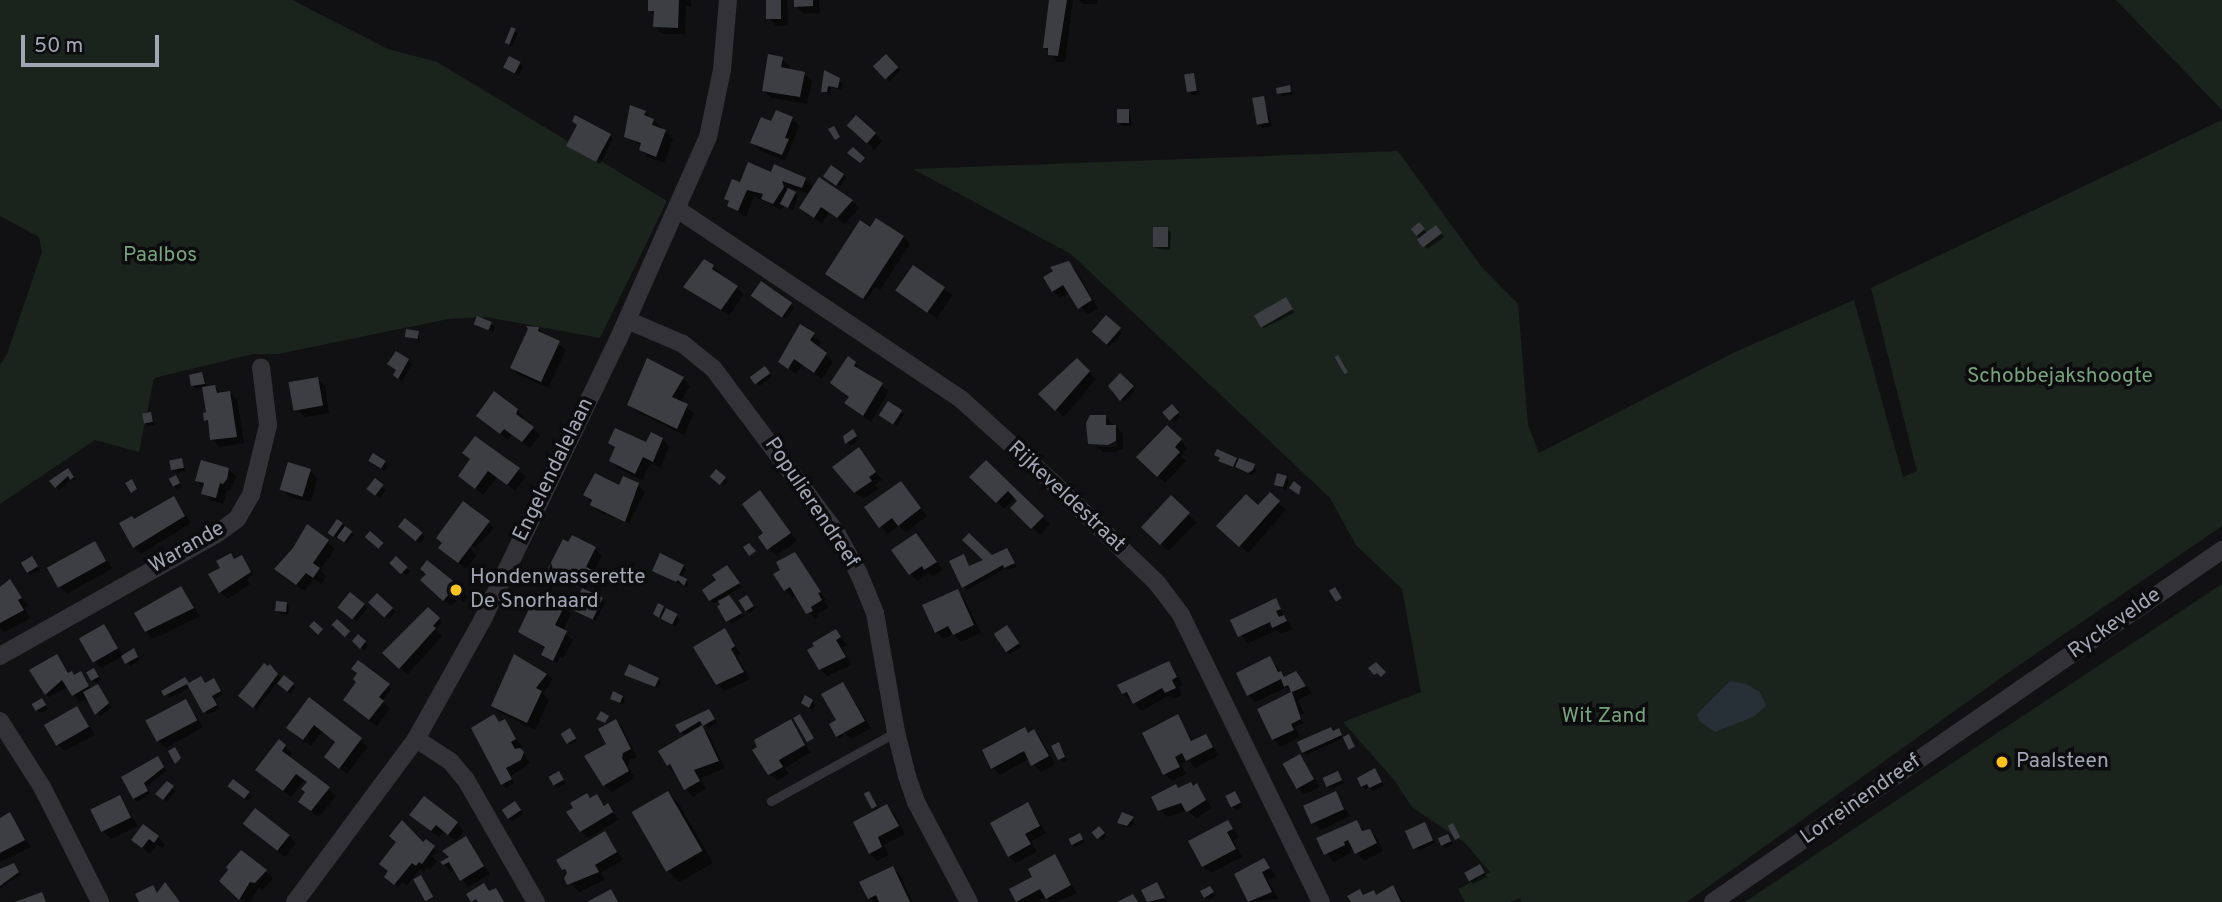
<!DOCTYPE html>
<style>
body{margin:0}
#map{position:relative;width:2222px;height:902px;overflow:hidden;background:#111113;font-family:Overpass,sans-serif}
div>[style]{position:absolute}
.green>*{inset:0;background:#1b231d}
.water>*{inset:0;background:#272f37}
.shadow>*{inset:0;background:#0007;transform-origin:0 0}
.building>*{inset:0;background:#3d3e43;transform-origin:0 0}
.lane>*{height:9px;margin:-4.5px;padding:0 4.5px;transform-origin:4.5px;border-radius:4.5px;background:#323238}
.street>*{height:18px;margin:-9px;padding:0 9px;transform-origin:9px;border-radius:9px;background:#323238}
.dots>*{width:19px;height:19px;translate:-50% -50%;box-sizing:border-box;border:4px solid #0c0c0e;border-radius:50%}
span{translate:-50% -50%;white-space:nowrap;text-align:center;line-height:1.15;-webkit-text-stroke:7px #0c0c0e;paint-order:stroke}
.park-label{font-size:21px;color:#76a27c}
.street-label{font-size:21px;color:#a1a6b5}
.poi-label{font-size:21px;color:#a1a6b5}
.left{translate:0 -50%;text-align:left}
.scale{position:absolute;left:21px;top:35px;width:138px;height:32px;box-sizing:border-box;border:4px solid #a1a6b5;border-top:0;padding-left:9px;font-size:21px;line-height:24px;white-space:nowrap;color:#a1a6b5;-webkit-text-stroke:5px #0c0c0e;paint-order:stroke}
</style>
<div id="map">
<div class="green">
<div style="clip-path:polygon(0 0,292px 0,388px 49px,437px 62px,667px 201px,600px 338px,486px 317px,448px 319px,278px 354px,253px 354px,154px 378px,139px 452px,95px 440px,0 504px,0 365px,7px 354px,42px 252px,39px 237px,0 216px)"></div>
<div style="clip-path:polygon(2116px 0,2222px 0,2222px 108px,2221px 109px)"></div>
<div style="clip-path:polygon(2222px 120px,2222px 526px,2012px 670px,1687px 902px,1522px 902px,1520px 898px,1510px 902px,1465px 902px,1458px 889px,1490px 872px,1465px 843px,1412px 807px,1395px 781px,1343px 722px,1421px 692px,1402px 589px,1356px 545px,1330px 498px,1071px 254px,913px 169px,1398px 151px,1480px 265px,1518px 304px,1528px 425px,1539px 453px,1735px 352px,1854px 300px,1903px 477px,1917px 471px,1871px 288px)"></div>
<div style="clip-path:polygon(2222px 584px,2222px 902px,1745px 902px,2006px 727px)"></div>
</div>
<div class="water">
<div style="clip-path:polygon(1730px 681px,1746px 684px,1760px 692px,1766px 706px,1753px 717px,1715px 732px,1699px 721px,1697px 714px)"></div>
</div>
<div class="shadow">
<div style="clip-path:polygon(650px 0,691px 0,691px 6px,686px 6px,685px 34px,662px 34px,655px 26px,655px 15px,650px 10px)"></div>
<div style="clip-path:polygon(768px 0,787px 0,788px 25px,776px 26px,769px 18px)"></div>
<div style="clip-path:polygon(796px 0,819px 0,820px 13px,803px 14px,796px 6px)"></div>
<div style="clip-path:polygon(1050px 0,1073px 0,1065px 62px,1057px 62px,1045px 47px)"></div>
<div style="clip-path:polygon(1079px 0,1097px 0,1097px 4px,1082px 4px)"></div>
<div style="clip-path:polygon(515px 31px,518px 34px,512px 46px,506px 42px)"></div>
<div style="left:886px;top:56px;width:21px;height:15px;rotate:47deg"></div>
<div style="clip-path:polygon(782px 59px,790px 66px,789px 70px,804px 74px,812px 81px,807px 104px,771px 98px,764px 91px)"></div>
<div style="clip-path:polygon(520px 63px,523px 66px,518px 76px,505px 68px)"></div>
<div style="clip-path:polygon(825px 73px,842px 83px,841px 90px,831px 88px,830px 95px,823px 91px)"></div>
<div style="clip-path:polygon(1193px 75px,1199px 94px,1193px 95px,1190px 92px)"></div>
<div style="clip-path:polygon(1289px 87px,1293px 94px,1282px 96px,1278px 93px)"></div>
<div style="clip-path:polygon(1263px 98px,1272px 126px,1262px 128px,1258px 125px)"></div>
<div style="clip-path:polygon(1129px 110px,1132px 126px,1122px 126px,1119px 123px)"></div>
<div style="clip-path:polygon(645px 112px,673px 139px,664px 163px,648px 157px,641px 150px,642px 147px,626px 136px)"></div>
<div style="clip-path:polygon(792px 119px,799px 126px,785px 161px,759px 150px,752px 143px,772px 124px)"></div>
<div style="clip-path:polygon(849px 125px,875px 134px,882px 141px,874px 150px)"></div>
<div style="clip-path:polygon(610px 135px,613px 138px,600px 164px,572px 149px)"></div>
<div style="clip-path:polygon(772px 174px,805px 179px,814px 188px,852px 201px,859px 208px,845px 224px,829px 213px,822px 224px,802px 208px,810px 194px,787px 187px,786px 190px,798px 196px,793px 210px,784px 205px,781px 210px,754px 196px,746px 217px,729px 206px,730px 202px,726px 199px,741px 184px)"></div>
<div style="clip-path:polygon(843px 175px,846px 178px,840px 186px,828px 179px)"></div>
<div style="clip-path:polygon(1419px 224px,1427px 233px,1439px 230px,1444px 237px,1427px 249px,1412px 229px)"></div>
<div style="clip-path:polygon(871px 229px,903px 237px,910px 244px,880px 290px,875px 287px,866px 301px,831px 277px)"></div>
<div style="clip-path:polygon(1167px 229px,1171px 232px,1170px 250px,1157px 249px,1154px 246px)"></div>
<div style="clip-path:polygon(1059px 264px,1062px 268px,1068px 264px,1076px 271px,1098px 308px,1087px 315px,1070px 292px,1060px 298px,1053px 291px,1055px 272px,1052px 268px)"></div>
<div style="clip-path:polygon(713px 267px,744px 294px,729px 316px,685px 286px)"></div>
<div style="left:914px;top:268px;width:47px;height:28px;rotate:35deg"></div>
<div style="clip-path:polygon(756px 299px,790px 305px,794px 308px,786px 318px)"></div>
<div style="clip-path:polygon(1286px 299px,1294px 313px,1264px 328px,1261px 325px)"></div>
<div style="left:1106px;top:317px;width:23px;height:19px;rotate:45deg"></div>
<div style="clip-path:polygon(478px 318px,491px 324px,495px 327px,493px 332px,480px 326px,476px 323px)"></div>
<div style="clip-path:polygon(800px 326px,821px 342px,818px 347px,833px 362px,822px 379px,802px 365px,796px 374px,779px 360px)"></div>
<div style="clip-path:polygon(525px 327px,539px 329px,566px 350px,548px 388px,519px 375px,512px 368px,529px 331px)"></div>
<div style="clip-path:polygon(418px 332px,420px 341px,407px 337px)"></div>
<div style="clip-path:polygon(396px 353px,412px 364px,402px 381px,398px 378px)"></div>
<div style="clip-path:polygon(1077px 361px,1096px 379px,1064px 417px,1041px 394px)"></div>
<div style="clip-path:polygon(855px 363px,861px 373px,889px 391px,871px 422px,854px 410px,847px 403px,850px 398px,832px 383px)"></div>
<div style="clip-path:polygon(768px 371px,772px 377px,759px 386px,756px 383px)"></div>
<div style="clip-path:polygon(202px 374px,207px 388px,214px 387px,222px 394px,230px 393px,237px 400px,244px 443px,219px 447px,212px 439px,210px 424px,206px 420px,208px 414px,204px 387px,196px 389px,193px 385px)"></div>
<div style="clip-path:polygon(1121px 375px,1135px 390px,1124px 402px,1121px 399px)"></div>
<div style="clip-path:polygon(317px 379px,325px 386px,329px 413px,305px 417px,298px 410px)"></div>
<div style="clip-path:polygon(683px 379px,690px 386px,680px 403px,694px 413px,684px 435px,636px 411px,629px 404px)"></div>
<div style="clip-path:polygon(888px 403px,904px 414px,897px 426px,884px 418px)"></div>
<div style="left:1172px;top:407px;width:13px;height:8px;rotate:48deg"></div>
<div style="clip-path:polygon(517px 410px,524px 418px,523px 421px,540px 435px,530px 448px,512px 435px,508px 440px,478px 416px)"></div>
<div style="clip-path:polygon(151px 414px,155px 425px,148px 426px,145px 423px)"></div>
<div style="clip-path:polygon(evenodd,1106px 417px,1123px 434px,1123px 448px,1116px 452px,1103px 452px,1088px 438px,1106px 417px,1117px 443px,1117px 447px,1100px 447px,1097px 444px,1117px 443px)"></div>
<div style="clip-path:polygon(1167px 427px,1188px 448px,1181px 456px,1186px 461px,1165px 483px,1138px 457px)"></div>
<div style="clip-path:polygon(856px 435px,859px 440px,850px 446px,845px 437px)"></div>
<div style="clip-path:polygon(662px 439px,669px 447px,660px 468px,651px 463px,642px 480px,618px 468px,611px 461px,616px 449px,610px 443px,647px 445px)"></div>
<div style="clip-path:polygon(859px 450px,882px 480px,875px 485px,878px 489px,863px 499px,855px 492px)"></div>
<div style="clip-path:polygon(1216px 455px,1236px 459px,1257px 469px,1252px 475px,1224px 464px)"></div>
<div style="clip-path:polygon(181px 459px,186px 471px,175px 473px,172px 469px)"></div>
<div style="clip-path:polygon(472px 460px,518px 470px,526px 477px,515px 491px,497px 477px,483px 495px,460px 476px)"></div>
<div style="clip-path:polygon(986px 462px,1050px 524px,1040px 535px,1013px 508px,1020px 501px,1016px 497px,1004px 509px,971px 477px)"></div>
<div style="clip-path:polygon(385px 463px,388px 466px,384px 471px,373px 464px)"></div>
<div style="clip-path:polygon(229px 469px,236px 477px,230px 491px,227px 490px,223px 504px,210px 500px,197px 480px)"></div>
<div style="clip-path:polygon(310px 471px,317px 478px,311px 502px,290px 497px,282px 489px)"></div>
<div style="clip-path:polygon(71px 473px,76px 481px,71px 479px,59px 490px,51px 481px)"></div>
<div style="clip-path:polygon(176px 477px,182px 487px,177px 489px,174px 486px)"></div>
<div style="clip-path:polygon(1286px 477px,1289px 481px,1286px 490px,1276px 484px)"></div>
<div style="clip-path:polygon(725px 478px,728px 481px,724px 486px,715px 479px)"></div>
<div style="clip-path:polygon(375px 481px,386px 490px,380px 498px,372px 492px)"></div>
<div style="clip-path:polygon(901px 483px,927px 516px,906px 532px,899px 525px,888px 534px,866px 507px)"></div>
<div style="clip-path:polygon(638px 485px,645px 492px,629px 523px,599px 512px,585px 495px)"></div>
<div style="clip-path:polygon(760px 492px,797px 541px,776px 556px,769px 549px)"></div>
<div style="clip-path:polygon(1270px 494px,1286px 510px,1248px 553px,1219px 526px,1258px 507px)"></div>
<div style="clip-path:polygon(174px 498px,191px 523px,141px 554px,134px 547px,135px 521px)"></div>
<div style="left:1171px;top:498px;width:35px;height:40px;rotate:44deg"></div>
<div style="clip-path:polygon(464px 503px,494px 528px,475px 548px,466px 539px,463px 542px,477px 555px,466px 569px,440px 548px,444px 543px,438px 538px)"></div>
<div style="clip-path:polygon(405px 521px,425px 537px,420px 543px,401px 526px)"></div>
<div style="clip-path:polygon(342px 524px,354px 535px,347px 543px,339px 536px,337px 539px,333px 536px)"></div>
<div style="clip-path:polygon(307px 526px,335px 549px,320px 570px,326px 577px,321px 584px,314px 579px,304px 591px,283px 576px)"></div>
<div style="clip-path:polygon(916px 535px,943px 570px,933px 576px,929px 573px,918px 581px,910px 574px)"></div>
<div style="clip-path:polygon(95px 543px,112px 568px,67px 594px,60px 587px)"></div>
<div style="clip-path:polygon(595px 549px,602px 556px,594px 572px,601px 580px,596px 589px,588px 584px,585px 591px,605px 602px,596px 621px,573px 609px,582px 591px,555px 578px,584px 592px,585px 589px,555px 574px,555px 578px,549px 571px)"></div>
<div style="clip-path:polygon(1007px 550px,1017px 567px,1009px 570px,1006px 568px,967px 590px,963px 587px,963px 556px,970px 568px)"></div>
<div style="clip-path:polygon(230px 555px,236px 560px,244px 561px,253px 575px,247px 579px,250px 584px,228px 599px,220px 592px,223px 568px)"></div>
<div style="clip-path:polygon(795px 555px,826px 600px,824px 601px,828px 608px,817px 614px,819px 618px,815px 620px,797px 595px,792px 597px,785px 590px)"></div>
<div style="left:396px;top:558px;width:19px;height:6px;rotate:43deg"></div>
<div style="clip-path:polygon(35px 561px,40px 570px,30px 575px,27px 572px)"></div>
<div style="clip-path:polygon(428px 563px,468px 597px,464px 602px,459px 598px,451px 606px,423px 580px,428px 574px)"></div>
<div style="clip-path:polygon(683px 566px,686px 569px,682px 578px,689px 583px,687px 588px,654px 571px)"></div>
<div style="clip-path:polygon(730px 570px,741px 587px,727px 595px,743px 617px,731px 624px,719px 600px,714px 603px,711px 600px)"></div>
<div style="clip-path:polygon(181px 588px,200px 616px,153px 639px,146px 631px)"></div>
<div style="clip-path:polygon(15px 589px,28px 606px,24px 608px,30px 618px,4px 632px,0 628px,0 594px)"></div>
<div style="clip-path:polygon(957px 591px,964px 598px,981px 633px,961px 642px,954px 634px,944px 639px,936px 632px)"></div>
<div style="left:377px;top:595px;width:25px;height:9px;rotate:43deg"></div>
<div style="clip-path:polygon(750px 600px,756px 609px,749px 613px,746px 610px)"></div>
<div style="clip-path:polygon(1275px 600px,1293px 629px,1281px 634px,1276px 630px,1247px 644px,1233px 621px)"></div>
<div style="clip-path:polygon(286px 603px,289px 607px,288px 614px,280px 614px,277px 610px)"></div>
<div style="clip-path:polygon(364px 605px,367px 608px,357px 621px,343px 611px)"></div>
<div style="clip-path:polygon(659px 606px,680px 619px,676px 627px,658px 617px)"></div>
<div style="clip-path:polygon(564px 607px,571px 614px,563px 631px,573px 640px,563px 658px,560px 656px,557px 663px,546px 657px,546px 649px,520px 631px)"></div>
<div style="clip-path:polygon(428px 609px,442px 622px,435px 630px,442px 636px,407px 675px,385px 653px)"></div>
<div style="clip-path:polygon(104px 626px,124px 656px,137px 654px,140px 660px,130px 666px,123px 656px,102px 668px,94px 661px)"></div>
<div style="clip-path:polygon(1010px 630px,1021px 647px,1010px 654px,1007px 651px)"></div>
<div style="clip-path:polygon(724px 631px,741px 654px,737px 656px,750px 679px,724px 691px,717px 684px)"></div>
<div style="clip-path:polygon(836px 631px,847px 645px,842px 648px,852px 665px,827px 676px,820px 669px)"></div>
<div style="clip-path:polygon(358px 637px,368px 646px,364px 651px,354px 641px)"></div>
<div style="clip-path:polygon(57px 656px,70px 674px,75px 676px,80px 674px,92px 689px,98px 686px,111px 707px,100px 717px,88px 698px,80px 702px,68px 687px,49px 697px,42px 688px)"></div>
<div style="clip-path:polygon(515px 657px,545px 672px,553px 680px,543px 694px,549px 700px,535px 730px,501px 713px,493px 706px)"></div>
<div style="clip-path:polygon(1270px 659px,1286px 678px,1295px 673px,1312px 693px,1298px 700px,1304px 713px,1299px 715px,1303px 723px,1295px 727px,1300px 737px,1281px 747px,1273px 739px,1259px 710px,1293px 693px,1287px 687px,1256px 702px,1248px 695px)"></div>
<div style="clip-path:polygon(1169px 663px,1183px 685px,1178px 687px,1182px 695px,1174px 699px,1169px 695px,1142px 711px,1123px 693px)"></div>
<div style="clip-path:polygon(273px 669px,282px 680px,296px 687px,291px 694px,277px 682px,257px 709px,244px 699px)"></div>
<div style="clip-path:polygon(96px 673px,101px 680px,96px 683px,92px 680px)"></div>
<div style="clip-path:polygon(359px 674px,392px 688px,382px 701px,390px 709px,377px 726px,352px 707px)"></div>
<div style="clip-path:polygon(626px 674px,658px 679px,661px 683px,658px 689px)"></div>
<div style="clip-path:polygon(185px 679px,190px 685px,206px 685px,214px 680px,223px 694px,214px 700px,219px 709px,208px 715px,190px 687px,169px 698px,166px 695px,163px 691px)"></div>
<div style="clip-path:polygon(843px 684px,871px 728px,851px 739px,842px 730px,844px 737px,840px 739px,837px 736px)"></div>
<div style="clip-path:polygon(622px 697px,625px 701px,623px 705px,612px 698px)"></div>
<div style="clip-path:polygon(42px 700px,48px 709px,40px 713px,37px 710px)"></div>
<div style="clip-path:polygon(309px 700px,368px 747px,347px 774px,334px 764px,337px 743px,322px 731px,311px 746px,296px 735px)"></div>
<div style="clip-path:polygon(186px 701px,203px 727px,166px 748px,159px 741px)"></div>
<div style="clip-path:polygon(812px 701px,815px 704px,813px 710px,806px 706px)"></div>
<div style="clip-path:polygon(77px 708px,95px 735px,65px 751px,57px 744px)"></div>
<div style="clip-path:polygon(712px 714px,717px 723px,708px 728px,704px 724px,700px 726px,709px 735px,725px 768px,700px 778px,706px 789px,693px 797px,668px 765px,686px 737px,677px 725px,690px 718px,692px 720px)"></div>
<div style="clip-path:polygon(1177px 717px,1194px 742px,1206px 736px,1219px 755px,1195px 768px,1188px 760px,1181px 764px,1186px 774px,1172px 781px,1165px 774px)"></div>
<div style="clip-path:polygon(616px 721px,623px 729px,637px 757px,630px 760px,628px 767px,635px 778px,612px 792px,604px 785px)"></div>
<div style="clip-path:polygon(790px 721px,811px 752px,785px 768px,789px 774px,777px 781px,770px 774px)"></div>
<div style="clip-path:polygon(504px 722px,522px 747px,515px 751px,522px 751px,530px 763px,511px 776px,514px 783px,506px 788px,499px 774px,500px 724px)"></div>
<div style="clip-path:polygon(1025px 729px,1029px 734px,1034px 731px,1041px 739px,1055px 764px,1040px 772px,1030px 758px,1000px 775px,993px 768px)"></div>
<div style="clip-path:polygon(1338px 731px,1343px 738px,1306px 755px,1303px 752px)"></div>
<div style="clip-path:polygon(573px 733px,577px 741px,570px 745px,566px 742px)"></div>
<div style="clip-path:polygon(1058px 744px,1067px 760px,1063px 763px,1059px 759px)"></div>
<div style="clip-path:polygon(285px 746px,292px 753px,289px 758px,336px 796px,319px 817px,308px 809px,309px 783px,304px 780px,291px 797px,265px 777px)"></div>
<div style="clip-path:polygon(1300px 756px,1320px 787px,1304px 794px,1296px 787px)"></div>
<div style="clip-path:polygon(161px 762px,166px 771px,146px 787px,150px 794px,137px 802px,123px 778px)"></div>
<div style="clip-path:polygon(1375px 770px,1384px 786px,1373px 791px,1369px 787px,1366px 789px,1362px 786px)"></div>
<div style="clip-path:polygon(559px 773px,566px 784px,558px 788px,554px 785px)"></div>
<div style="clip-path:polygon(1338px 774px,1344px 783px,1332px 789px,1328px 786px)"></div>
<div style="left:167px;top:783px;width:12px;height:14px;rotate:42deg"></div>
<div style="clip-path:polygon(1197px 786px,1212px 808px,1197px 818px,1187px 811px,1167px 817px,1160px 809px,1179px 789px)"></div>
<div style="clip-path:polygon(232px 789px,249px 793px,252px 796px,248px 801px)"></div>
<div style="clip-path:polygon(668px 793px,679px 804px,713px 863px,679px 882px,668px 871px)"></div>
<div style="clip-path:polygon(869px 793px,879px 810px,886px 806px,894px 813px,905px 834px,884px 845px,889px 855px,877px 861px,870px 853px,855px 823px,876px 811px)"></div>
<div style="clip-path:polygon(1235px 793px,1243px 807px,1236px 810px,1233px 807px)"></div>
<div style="clip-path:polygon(1336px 794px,1350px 816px,1321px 830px,1314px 823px)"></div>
<div style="clip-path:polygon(596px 796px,619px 819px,589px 838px,581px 831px,591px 800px)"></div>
<div style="clip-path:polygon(120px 798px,138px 826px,111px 839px,104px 832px)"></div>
<div style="clip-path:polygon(1028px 804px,1046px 833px,1031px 841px,1037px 852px,1016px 863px,1009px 856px)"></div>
<div style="clip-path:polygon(518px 807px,523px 814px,512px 821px,509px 818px)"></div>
<div style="clip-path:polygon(1123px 814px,1133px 819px,1135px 825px,1132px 824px,1131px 828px,1123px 826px,1120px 822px)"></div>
<div style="clip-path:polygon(9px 815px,31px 847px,0 862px,0 826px)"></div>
<div style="clip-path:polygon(419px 822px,457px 823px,464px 831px,456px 841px,444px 831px,439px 837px)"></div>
<div style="clip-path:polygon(1228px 822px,1239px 837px,1233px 840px,1242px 857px,1211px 873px,1203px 866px)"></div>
<div style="clip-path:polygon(1356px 822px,1365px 832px,1370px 831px,1377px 838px,1383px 851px,1364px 861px,1353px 847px,1350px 849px,1351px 853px,1333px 862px,1319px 839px)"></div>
<div style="clip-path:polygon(245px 824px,289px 836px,296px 843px,285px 857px)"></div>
<div style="clip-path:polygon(1425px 824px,1435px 843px,1419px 851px,1416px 848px)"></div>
<div style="left:1099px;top:828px;width:12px;height:6px;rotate:48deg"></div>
<div style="clip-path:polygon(605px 834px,623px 860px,601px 872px,605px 880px,579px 892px,566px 878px,568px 874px,563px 869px)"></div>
<div style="clip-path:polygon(1080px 835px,1085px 842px,1075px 847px,1072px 844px)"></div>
<div style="clip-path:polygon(158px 837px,165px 845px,162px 848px,157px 845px,150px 854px,134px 840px)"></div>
<div style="clip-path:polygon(1447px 837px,1453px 844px,1446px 848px,1443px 845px)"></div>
<div style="clip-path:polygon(424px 845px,437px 850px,432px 856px,437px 861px,430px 870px,427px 868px,424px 872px,420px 869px,407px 886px,402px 882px,398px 887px,389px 880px)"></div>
<div style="clip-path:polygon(472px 848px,490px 874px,468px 887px,455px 869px,451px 872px,444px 864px)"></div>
<div style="clip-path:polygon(1054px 857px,1077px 893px,1057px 902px,1050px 902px,1046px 897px,1036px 902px,1019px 902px)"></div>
<div style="clip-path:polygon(1264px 860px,1276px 876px,1268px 880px,1278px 899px,1250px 902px,1236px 875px)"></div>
<div style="clip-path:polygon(14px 865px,21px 875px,0 888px,0 871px)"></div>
<div style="clip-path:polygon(893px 868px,900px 875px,912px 902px,873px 902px,862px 883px)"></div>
<div style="clip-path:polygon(1483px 870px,1487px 877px,1473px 884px,1470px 881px)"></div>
<div style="clip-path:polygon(265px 871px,273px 878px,263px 890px,258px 888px,250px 902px,243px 902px,222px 881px)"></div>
<div style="clip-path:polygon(1160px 887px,1167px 902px,1149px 902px,1143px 891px)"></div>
<div style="clip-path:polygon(1393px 887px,1404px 902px,1353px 902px,1373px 892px,1377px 896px)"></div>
<div style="clip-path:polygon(1213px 891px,1216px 896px,1209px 900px,1206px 897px)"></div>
</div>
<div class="building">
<div style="clip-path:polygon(648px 0,679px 0,678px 28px,653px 27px,654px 11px,648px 11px)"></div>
<div style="left:766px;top:0;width:15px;height:19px"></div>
<div style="clip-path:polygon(794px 0,813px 0,813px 6px,794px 7px)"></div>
<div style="clip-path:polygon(1049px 0,1067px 0,1058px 56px,1048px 55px,1048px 48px,1043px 48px)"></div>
<div style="left:511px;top:27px;width:5px;height:17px;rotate:22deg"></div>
<div style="clip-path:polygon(768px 54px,783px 57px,781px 67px,805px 72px,800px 97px,762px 91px)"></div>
<div style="left:886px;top:54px;width:18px;height:18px;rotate:47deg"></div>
<div style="left:509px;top:56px;width:13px;height:13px;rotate:27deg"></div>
<div style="clip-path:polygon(824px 70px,840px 78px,838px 88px,828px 86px,827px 92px,821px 92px)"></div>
<div style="left:1194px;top:73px;width:18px;height:10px;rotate:81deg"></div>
<div style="clip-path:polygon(1290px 85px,1291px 92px,1277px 94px,1276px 88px)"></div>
<div style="left:1264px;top:96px;width:27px;height:12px;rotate:80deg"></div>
<div style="clip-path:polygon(630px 105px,646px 111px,644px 115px,654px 119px,652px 125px,666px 130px,656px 157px,639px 150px,641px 143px,624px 137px)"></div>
<div style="left:1117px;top:109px;width:12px;height:14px"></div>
<div style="clip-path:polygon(776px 110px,793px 117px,785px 138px,789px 139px,782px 155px,750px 143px,761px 117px,771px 121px)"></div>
<div style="clip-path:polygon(575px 115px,611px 134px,596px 162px,566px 146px,577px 125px,572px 121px)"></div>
<div style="left:856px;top:115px;width:27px;height:14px;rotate:42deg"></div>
<div style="clip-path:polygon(834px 126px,840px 137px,835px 140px,828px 129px)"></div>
<div style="clip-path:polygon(853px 147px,865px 158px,860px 163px,847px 153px)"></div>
<div style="clip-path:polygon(748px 162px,771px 172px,774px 164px,806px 178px,802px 188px,782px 181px,784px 187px,773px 204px,761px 199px,763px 194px,747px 190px,738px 211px,727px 206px,729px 201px,724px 199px,732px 179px,740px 182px)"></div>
<div style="left:831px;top:165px;width:16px;height:14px;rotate:35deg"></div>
<div style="clip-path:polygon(819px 177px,853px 200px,837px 218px,821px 207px,814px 218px,799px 208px)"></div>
<div style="left:788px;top:188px;width:9px;height:18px;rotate:27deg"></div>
<div style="clip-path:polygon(876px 218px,904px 236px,863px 299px,825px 274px,860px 220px,870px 227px)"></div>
<div style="left:1419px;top:222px;width:9px;height:11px;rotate:49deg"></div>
<div style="left:1436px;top:225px;width:10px;height:24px;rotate:53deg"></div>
<div style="left:1153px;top:227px;width:15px;height:20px"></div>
<div style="clip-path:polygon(704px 259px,714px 265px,712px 269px,738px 286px,721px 310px,683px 287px)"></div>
<div style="clip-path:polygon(1069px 261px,1092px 300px,1078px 309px,1063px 285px,1052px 292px,1043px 277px,1053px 271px,1050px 267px)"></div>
<div style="left:913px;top:265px;width:39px;height:31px;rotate:35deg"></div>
<div style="left:761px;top:281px;width:38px;height:18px;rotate:35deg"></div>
<div style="left:1286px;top:297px;width:14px;height:37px;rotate:60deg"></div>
<div style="left:1106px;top:315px;width:20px;height:22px;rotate:41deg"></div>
<div style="left:477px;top:316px;width:16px;height:9px;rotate:22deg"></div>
<div style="clip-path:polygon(800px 324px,815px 333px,810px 340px,827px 353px,814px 373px,794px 359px,788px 369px,778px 362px)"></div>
<div style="clip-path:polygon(526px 326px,539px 327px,538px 331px,560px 341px,541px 382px,510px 368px,528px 329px)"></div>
<div style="left:406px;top:329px;width:13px;height:8px;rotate:9deg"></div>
<div style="clip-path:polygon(396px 351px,409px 359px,398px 379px,393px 375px,396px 370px,387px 364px)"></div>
<div style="left:1338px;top:355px;width:20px;height:4px;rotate:60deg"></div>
<div style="clip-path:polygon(848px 356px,856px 362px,854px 366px,883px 383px,863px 416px,844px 403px,849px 397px,830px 383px)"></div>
<div style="clip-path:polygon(647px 358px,684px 377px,672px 397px,688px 404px,677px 429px,627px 405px)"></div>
<div style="clip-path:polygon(1077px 358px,1090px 371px,1055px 411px,1038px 394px)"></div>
<div style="left:765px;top:366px;width:9px;height:19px;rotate:54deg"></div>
<div style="clip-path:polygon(202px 372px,205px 384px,191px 386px,189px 375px)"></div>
<div style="clip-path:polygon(1120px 373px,1134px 386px,1120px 401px,1108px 386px)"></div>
<div style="left:318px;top:377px;width:29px;height:30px;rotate:80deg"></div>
<div style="clip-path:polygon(215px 385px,217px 393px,230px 391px,237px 437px,210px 440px,208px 420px,204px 421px,203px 413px,206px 412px,202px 387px)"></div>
<div style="clip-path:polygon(494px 391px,518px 409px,516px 414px,534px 427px,522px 442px,504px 429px,500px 434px,476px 416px)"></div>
<div style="left:888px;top:401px;width:17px;height:17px;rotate:33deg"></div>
<div style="left:1172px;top:404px;width:11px;height:13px;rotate:49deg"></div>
<div style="left:151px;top:412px;width:10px;height:9px;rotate:79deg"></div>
<div style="clip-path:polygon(1090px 415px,1106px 415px,1106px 425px,1116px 425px,1116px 441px,1108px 445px,1088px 444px,1086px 423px)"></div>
<div style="clip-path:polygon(1167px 425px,1182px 439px,1175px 447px,1180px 452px,1157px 477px,1136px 457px)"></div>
<div style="clip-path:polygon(615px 428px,646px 442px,651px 432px,663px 438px,653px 462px,643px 457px,635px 474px,609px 461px,615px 447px,608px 443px)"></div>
<div style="clip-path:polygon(853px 429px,857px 436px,845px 444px,843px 436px)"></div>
<div style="clip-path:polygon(475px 436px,520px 468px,507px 485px,488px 471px,475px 489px,458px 476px,470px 459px,462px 453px)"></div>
<div style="clip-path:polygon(859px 447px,876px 472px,869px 477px,872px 481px,854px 493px,832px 467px)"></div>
<div style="clip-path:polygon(1217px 449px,1237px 458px,1233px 467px,1218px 461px,1220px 458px,1214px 455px)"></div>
<div style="left:373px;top:453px;width:15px;height:9px;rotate:32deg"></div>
<div style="left:182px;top:458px;width:10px;height:13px;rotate:79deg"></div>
<div style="clip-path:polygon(1239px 458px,1255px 464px,1253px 470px,1248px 473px,1235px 467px)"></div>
<div style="clip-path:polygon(201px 460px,229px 468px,227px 479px,223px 484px,220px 483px,216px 498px,201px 494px,204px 483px,195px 481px)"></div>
<div style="clip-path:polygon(986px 460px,1044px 516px,1031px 529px,1010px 508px,1017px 501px,1008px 491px,996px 503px,969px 477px)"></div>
<div style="left:288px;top:462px;width:24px;height:29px;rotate:17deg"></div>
<div style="clip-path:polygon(68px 468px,74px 477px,70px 480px,68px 476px,55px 488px,49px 481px)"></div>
<div style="left:716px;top:469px;width:13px;height:10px;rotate:39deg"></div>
<div style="clip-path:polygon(595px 473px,619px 485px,623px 476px,639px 483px,625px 522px,590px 505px,592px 500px,583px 495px)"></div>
<div style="clip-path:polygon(1277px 473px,1287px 476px,1283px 487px,1274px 485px)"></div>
<div style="left:176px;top:475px;width:9px;height:8px;rotate:63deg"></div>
<div style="left:375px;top:478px;width:11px;height:14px;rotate:38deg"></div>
<div style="clip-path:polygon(132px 479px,137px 489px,131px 493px,125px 483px)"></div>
<div style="clip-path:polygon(901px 481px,921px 508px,898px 526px,892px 518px,879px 528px,864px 507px)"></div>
<div style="clip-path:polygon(1294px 481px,1301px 487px,1299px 495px,1289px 488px)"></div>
<div style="clip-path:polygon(760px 490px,791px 533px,767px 550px,758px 537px,763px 533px,742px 504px)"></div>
<div style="clip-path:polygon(1270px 492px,1280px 501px,1239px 547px,1216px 526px,1246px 494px,1258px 505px)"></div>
<div style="left:1171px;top:495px;width:26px;height:44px;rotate:43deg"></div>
<div style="clip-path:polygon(174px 496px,185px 516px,133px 548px,119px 523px,132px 516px,134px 519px)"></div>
<div style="clip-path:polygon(463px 501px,490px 521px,458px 563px,438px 548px,442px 543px,436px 538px)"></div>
<div style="left:405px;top:518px;width:23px;height:11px;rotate:40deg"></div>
<div style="left:337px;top:519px;width:7px;height:17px;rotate:34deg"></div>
<div style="clip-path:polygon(307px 524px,329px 540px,313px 563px,320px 568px,313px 578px,306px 573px,296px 585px,274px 569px,293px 548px)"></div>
<div style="left:345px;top:526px;width:9px;height:14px;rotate:36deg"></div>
<div style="left:370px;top:531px;width:18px;height:8px;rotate:41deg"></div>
<div style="clip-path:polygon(916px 533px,937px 562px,924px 570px,922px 566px,909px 575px,891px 550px)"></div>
<div style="clip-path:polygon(969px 533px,992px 555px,1007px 548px,1015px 563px,1004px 568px,1003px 565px,962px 588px,949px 561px,964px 554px,969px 566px,983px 560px,962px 540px)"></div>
<div style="clip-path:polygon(572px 535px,596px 547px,586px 567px,595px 571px,589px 583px,581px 578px,577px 587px,546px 572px,563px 539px,568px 542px)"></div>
<div style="left:95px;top:541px;width:23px;height:55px;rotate:61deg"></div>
<div style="clip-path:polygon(749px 543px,756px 551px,749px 556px,743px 547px)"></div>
<div style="clip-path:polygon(795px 552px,821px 592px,818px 593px,822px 600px,811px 607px,813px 611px,806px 614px,790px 587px,784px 591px,773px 574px,780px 570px,776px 562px)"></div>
<div style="clip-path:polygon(231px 553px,234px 559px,242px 555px,251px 572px,219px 593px,208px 574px,220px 568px,216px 561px)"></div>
<div style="clip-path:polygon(660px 553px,684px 565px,679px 575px,687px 579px,684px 586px,678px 580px,676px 582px,652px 571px)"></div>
<div style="left:32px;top:556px;width:12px;height:13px;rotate:59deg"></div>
<div style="left:396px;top:556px;width:16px;height:10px;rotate:43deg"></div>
<div style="clip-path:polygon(427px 560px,462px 588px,455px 596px,451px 592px,443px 601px,420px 580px,426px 574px,420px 569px)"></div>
<div style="clip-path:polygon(727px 565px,740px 583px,709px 601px,702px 590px,716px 580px,712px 575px)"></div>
<div style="clip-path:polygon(10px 579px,22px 598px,18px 600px,24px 610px,0 623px,0 587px)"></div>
<div style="clip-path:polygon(181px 586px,194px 608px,145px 632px,134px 613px)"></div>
<div style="left:1335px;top:587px;width:13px;height:7px;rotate:58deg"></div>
<div style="left:582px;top:588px;width:23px;height:24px;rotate:25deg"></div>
<div style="clip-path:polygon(958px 589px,974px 625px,953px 635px,948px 626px,935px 633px,922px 605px)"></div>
<div style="left:350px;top:592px;width:19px;height:20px;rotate:39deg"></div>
<div style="clip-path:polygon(537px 592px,565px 605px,555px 625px,567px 631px,553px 661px,541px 655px,545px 647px,518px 632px)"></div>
<div style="left:377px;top:593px;width:22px;height:13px;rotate:43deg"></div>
<div style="clip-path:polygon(729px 595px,742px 613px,726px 622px,717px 606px,720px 605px,718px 601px)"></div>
<div style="left:747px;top:595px;width:13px;height:10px;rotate:58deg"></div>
<div style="clip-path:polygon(1276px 598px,1281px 609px,1276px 611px,1279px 617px,1284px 615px,1287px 621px,1272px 628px,1270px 622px,1238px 637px,1230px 620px)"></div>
<div style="left:276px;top:601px;width:11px;height:10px;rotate:5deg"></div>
<div style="clip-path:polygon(658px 603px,664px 606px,659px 618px,653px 614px)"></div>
<div style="clip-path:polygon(428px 607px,440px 618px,433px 626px,436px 628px,399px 669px,382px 653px)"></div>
<div style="left:666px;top:608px;width:13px;height:12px;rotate:27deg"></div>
<div style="left:337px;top:619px;width:18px;height:8px;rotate:43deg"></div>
<div style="clip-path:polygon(314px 621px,323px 629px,318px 635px,309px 626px)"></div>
<div style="left:104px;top:624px;width:28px;height:29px;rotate:60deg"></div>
<div style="left:1007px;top:625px;width:22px;height:16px;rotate:56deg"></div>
<div style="clip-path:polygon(725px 628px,735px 646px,731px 649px,744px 672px,716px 685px,693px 647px)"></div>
<div style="clip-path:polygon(836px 629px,841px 637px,836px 640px,846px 657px,819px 670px,807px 650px,814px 646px,812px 643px)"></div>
<div style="clip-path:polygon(358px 634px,366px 641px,360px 649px,352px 641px)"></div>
<div style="clip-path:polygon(134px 648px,138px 657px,125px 664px,121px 656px)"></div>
<div style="clip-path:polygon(57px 654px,68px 673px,72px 671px,74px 675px,81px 671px,89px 686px,72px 696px,62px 680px,45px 695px,29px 670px)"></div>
<div style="clip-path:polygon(514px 654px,547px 674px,536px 688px,542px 691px,527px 723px,491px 706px)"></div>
<div style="clip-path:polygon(1270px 656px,1278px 672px,1281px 671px,1284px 677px,1296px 671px,1306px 686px,1292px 692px,1301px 719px,1291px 724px,1294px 730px,1272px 740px,1257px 709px,1291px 692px,1288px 685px,1284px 687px,1281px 679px,1247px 696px,1236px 673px)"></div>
<div style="clip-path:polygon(358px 660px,390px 684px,379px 697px,384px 701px,369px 720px,343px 700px,356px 682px,353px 679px,357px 673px,351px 669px)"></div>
<div style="clip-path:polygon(1169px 661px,1177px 677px,1172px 680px,1176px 688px,1165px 693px,1162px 688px,1133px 704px,1127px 692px,1122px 694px,1117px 685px)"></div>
<div style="clip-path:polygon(1376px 662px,1386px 672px,1381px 677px,1377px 673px,1374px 675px,1368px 668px)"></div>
<div style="clip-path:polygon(264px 663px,268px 666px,270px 664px,278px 674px,253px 708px,238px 696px)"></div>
<div style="clip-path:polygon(629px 664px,659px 678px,655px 687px,624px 675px)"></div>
<div style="left:94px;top:668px;width:10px;height:9px;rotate:61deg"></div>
<div style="left:284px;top:675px;width:13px;height:11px;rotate:39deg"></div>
<div style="clip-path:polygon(201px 676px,205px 683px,214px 678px,221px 691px,212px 696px,217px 705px,203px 713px,187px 684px)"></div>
<div style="clip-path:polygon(185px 677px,189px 683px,164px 696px,161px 691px)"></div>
<div style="clip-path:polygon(843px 682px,865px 721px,836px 737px,829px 724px,836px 720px,821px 694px)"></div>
<div style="clip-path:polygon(98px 684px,109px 703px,95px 715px,83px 692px)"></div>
<div style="clip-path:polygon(613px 691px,623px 696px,620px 703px,610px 699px)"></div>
<div style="clip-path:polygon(805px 695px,813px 700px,809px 708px,801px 703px)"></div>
<div style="clip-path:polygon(309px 697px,362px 738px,339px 769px,324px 757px,335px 742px,314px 725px,303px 740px,286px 728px)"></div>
<div style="left:42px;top:698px;width:8px;height:12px;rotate:60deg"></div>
<div style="left:186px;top:699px;width:24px;height:46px;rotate:62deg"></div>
<div style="left:77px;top:706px;width:24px;height:38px;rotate:60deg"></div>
<div style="clip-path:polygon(709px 709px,715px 719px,703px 726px,700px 721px,680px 733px,675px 725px)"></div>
<div style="clip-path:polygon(601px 711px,609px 716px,605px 723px,596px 719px)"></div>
<div style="clip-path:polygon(494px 714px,499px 722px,505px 719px,516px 739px,511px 742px,515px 749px,520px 748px,524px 752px,521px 760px,506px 768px,512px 779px,501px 785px,471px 728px)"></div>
<div style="left:800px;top:714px;width:28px;height:8px;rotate:60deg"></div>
<div style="clip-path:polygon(1178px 714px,1191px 741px,1206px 734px,1213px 747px,1186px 761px,1182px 753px,1175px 757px,1180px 767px,1163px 775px,1142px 733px)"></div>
<div style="clip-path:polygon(616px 719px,631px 749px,623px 753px,622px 758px,629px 771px,603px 786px,584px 756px,606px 744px,598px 729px)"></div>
<div style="clip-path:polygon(791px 719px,805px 745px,779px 760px,783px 767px,768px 775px,752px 750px,757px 747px,754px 740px)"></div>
<div style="clip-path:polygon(702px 725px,719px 761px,694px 770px,700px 781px,684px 790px,670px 764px,667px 766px,658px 751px)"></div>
<div style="clip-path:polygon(1025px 727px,1028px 733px,1034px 729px,1049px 756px,1031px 766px,1024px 751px,991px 769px,982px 750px)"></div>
<div style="clip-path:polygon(1331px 727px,1333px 731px,1339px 728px,1342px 735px,1302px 753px,1297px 742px)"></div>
<div style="left:570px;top:728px;width:12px;height:11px;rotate:59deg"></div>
<div style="left:1349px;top:734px;width:14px;height:7px;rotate:65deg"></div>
<div style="clip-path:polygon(279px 739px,286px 745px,282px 751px,330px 787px,311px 811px,298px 802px,305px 792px,301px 789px,307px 782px,296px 774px,283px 791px,255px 770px)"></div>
<div style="clip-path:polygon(1059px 742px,1065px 757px,1058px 760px,1051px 746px)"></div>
<div style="clip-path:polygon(175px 747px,181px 758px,175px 764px,168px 751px)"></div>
<div style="left:1300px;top:754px;width:29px;height:20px;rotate:61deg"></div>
<div style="clip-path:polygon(158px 756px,164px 767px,144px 783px,148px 791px,133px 799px,121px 777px)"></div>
<div style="clip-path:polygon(1375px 768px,1382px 782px,1369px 788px,1367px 784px,1361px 787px,1357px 778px)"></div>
<div style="left:559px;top:771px;width:10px;height:12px;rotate:61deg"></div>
<div style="left:1338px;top:771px;width:10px;height:17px;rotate:66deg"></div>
<div style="left:233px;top:779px;width:21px;height:9px;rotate:37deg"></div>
<div style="clip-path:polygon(167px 781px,174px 786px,163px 800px,155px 794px)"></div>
<div style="clip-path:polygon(1191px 782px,1193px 786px,1197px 783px,1206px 800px,1189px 811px,1186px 812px,1181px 803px,1158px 811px,1151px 797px,1176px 784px,1178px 788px)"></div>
<div style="left:668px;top:791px;width:69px;height:42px;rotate:60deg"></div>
<div style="left:869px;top:791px;width:17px;height:6px;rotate:62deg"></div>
<div style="left:1235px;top:791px;width:13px;height:11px;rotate:63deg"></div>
<div style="left:1336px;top:791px;width:20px;height:36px;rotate:66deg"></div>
<div style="clip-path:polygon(587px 793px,590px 798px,597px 794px,604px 806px,608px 803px,613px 812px,580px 832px,566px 812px,573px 808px,570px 803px)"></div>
<div style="left:120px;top:795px;width:25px;height:33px;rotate:64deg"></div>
<div style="clip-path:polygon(424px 796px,458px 822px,448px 835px,436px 825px,431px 831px,409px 815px)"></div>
<div style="left:515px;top:801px;width:11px;height:16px;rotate:56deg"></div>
<div style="clip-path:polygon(1028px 802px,1040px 826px,1025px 834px,1031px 844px,1008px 857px,990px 823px)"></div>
<div style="clip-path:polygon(887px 804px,899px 826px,878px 837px,882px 847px,869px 854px,853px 822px)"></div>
<div style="left:255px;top:808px;width:44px;height:20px;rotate:38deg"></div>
<div style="clip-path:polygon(10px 812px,25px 840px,0 853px,0 818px)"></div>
<div style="clip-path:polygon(1122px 812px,1134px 817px,1127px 826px,1117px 823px)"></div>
<div style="clip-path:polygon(402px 820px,423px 842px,426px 839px,435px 846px,422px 864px,419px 862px,416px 866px,412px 863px,394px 885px,384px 877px,388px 871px,379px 864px,396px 842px,389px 836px)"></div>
<div style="clip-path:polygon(1228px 820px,1233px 829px,1227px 832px,1236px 849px,1202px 867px,1188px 841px)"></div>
<div style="clip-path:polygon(1357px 820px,1362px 831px,1370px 829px,1377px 843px,1355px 854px,1348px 840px,1344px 842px,1345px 845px,1324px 855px,1316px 838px)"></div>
<div style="left:1425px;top:822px;width:20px;height:22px;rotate:66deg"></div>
<div style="left:1453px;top:823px;width:16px;height:6px;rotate:63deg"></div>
<div style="clip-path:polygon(143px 824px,159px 836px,154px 843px,149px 839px,142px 848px,131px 840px)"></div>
<div style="left:1099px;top:826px;width:9px;height:10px;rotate:49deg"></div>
<div style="clip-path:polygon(605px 831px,617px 852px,595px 865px,599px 872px,567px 885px,564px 878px,567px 873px,565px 869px,562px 870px,556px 860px)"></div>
<div style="left:1080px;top:833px;width:7px;height:13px;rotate:63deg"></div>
<div style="left:1448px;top:834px;width:8px;height:11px;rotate:67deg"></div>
<div style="clip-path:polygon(466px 836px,484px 866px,460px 881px,449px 862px,443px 865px,440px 862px,449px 857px,442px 851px)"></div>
<div style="clip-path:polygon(241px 850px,267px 870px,255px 883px,250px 882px,239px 900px,219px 881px,228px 870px,226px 867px)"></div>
<div style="clip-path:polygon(1055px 854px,1071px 885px,1046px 899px,1040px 889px,1016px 902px,1009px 889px,1032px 877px,1028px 869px)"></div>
<div style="clip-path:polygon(1264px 858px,1270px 868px,1262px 872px,1272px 892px,1248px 902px,1234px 874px)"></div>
<div style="clip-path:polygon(14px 863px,19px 872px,0 886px,0 869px)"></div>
<div style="left:1480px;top:864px;width:10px;height:18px;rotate:61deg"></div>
<div style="clip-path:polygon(893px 866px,910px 902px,879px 902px,876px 895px,868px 899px,859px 882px)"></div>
<div style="left:421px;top:875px;width:25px;height:9px;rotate:61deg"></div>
<div style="clip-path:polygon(165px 882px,180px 902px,139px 902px,135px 894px,153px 885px,157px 893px)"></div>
<div style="clip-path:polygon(1157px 882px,1165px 898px,1147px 902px,1141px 890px)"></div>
<div style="clip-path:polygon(484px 883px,489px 891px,496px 888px,504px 902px,478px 902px,476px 899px,471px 902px,466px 894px)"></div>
<div style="clip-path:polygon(1393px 885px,1401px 902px,1351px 902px,1347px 896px,1360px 889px,1363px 895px,1374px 890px,1376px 895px)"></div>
<div style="clip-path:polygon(1210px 886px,1214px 892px,1204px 898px,1200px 891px)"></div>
<div style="clip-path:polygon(611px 889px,618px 902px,587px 902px)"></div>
<div style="clip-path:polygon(42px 892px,46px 902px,15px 902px)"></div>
<div style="clip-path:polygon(1133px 894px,1138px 902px,1117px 902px)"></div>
</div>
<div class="lane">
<div style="left:771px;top:801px;width:143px;rotate:-28.9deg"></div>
</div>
<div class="street">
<div style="left:677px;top:209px;width:343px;rotate:33.8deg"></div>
<div style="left:962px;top:400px;width:119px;rotate:42.3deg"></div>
<div style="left:1050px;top:480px;width:149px;rotate:43.9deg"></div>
<div style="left:1157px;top:583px;width:40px;rotate:53deg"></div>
<div style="left:1181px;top:615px;width:319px;rotate:64deg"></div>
<div style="left:627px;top:320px;width:61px;rotate:23.2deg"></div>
<div style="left:683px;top:344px;width:38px;rotate:39deg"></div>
<div style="left:713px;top:368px;width:207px;rotate:53.2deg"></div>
<div style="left:837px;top:534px;width:46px;rotate:61.2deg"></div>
<div style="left:859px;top:574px;width:42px;rotate:67.7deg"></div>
<div style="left:875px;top:613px;width:121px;rotate:80deg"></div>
<div style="left:896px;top:732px;width:45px;rotate:76deg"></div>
<div style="left:907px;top:776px;width:28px;rotate:71deg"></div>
<div style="left:916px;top:802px;width:113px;rotate:62.1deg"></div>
<div style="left:0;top:656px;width:247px;rotate:-29.4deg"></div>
<div style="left:215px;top:535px;width:27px;rotate:-36deg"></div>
<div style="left:237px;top:519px;width:28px;rotate:-60deg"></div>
<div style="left:251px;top:495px;width:72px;rotate:-76.3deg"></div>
<div style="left:268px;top:425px;width:58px;rotate:-96.9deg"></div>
<div style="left:0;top:721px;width:78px;rotate:57.5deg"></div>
<div style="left:42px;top:787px;width:129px;rotate:63.2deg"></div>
<div style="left:416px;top:739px;width:40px;rotate:32.9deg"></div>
<div style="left:450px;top:761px;width:25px;rotate:50deg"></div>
<div style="left:466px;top:780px;width:141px;rotate:60.2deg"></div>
<div style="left:295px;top:902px;width:203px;rotate:-53.4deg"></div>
<div style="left:416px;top:739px;width:135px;rotate:-60.8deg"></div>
<div style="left:482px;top:621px;width:312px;rotate:-64.2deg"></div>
<div style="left:618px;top:340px;width:222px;rotate:-66.1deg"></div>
<div style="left:708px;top:137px;width:68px;rotate:-78.2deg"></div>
<div style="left:722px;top:70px;width:70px;rotate:-85.1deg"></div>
<div style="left:1713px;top:902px;width:619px;rotate:-34.67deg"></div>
</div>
<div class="dots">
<div style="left:456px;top:590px;background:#ffc31d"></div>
<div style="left:2002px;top:762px;background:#ffc31d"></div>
</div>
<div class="park-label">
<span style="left:160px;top:256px">Paalbos</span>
<span style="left:2060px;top:377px">Schobbejakshoogte</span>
<span style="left:1604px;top:717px">Wit Zand</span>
</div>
<div class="street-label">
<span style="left:554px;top:470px;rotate:-64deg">Engelendalelaan</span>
<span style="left:1066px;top:497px;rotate:43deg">Rijkeveldestraat</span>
<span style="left:811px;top:503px;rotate:56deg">Populierendreef</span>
<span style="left:187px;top:548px;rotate:-30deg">Warande</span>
<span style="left:2115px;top:624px;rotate:-35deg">Ryckevelde</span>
<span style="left:1861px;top:800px;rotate:-35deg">Lorreinendreef</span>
</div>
<div class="poi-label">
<span class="left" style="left:470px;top:590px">Hondenwasserette<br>De Snorhaard</span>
<span class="left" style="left:2016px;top:762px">Paalsteen</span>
</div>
<div class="scale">50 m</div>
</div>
